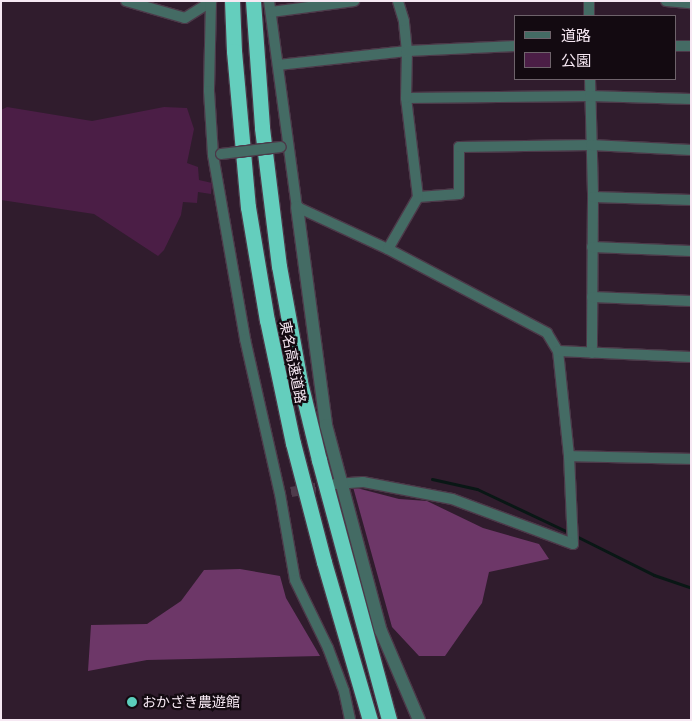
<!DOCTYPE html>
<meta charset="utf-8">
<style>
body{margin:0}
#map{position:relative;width:692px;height:721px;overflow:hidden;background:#301c2d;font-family:Montserrat,"Noto Sans JP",sans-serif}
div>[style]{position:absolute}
.green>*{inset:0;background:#4b1e46}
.forest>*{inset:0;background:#6d3768}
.stream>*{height:3px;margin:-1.5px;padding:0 1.5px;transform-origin:1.5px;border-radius:1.5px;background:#091715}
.minor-tunnel>*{height:10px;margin-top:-5px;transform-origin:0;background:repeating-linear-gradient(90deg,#4e3b4b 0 10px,transparent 0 15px)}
.roads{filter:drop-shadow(1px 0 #4c3949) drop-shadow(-1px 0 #4c3949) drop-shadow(0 1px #4c3949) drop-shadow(0 -1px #4c3949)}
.minor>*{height:10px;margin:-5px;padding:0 5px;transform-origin:5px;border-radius:5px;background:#446b64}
.tertiary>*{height:12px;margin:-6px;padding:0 6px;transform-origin:6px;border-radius:6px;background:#446b64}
.motorway>*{height:15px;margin:-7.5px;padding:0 7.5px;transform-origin:7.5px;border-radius:7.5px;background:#64cebd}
.bridges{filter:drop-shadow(1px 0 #4c3949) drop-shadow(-1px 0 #4c3949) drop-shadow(0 1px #4c3949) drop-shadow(0 -1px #4c3949)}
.minor-bridge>*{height:10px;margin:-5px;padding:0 5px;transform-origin:5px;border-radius:5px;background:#446b64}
.dots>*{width:14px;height:14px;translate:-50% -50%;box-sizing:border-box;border:2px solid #130a11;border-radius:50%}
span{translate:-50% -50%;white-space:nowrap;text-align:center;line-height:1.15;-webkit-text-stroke:4.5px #130a11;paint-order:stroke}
.street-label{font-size:14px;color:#f6e8f3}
.poi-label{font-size:14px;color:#f6e8f3}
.left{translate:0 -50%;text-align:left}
.frame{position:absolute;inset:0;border:2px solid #f6e8f3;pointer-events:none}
.legend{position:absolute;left:514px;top:15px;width:162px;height:65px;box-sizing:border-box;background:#130a11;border:1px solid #6e636b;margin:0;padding:6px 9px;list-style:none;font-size:15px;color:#f6e8f3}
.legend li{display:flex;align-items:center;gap:10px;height:25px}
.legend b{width:25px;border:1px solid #6e636b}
</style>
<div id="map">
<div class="green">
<div style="clip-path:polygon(7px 107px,92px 121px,164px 107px,187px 108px,194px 129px,187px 163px,198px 167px,199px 180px,212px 183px,211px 194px,198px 192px,197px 203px,183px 202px,181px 215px,164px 250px,158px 256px,94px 214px,1px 200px,1px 110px)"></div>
</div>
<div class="forest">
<div style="clip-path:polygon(353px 487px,399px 499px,427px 501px,483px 528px,539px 544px,549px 559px,489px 572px,482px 603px,445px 656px,419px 656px,392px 627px)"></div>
<div style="clip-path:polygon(240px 569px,280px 576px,286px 598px,320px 656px,147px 660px,88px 671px,91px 625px,147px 624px,181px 601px,204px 570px)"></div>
</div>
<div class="stream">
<div style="left:432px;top:479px;width:46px;rotate:12.5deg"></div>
<div style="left:477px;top:489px;width:103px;rotate:25.3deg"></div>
<div style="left:576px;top:536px;width:87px;rotate:26.6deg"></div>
<div style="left:654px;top:575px;width:39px;rotate:19deg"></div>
</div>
<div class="minor-tunnel">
<div style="left:291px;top:492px;width:42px;rotate:-9.7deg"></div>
</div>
<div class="roads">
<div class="minor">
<div style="left:126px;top:1px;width:61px;rotate:16.1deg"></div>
<div style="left:185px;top:18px;width:31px;rotate:-32deg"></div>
<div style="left:211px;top:1px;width:90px;rotate:91.3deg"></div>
<div style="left:209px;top:91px;width:64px;rotate:86.4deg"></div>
<div style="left:213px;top:155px;width:187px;rotate:80.1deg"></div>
<div style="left:245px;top:339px;width:159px;rotate:77.3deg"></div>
<div style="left:280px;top:494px;width:87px;rotate:80.1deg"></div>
<div style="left:295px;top:580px;width:76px;rotate:64.1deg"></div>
<div style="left:328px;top:648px;width:46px;rotate:69.6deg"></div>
<div style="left:344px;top:691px;width:30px;rotate:78deg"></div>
<div style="left:269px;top:1px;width:208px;rotate:82.3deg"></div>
<div style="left:297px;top:207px;width:100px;rotate:24.8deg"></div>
<div style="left:388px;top:249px;width:180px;rotate:27.8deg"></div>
<div style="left:547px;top:333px;width:21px;rotate:59deg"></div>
<div style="left:558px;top:351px;width:106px;rotate:84deg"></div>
<div style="left:569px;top:456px;width:88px;rotate:87.4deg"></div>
<div style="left:573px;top:544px;width:129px;rotate:-159.6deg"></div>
<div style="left:452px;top:499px;width:91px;rotate:-169.2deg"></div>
<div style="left:363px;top:482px;width:28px;rotate:176deg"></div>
<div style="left:589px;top:1px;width:15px;rotate:90deg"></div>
<div style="left:666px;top:1px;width:25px;rotate:5deg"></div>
<div style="left:271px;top:12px;width:84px;rotate:-7.5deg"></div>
<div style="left:676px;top:46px;width:15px"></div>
<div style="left:278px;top:65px;width:130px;rotate:-6.2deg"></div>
<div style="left:407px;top:51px;width:30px;rotate:-96deg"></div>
<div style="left:404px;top:21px;width:21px;rotate:-107deg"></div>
<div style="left:590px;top:79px;width:118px;rotate:88.5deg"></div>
<div style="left:593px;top:197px;width:156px;rotate:90.4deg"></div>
<div style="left:406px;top:98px;width:184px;rotate:-0.6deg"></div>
<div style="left:590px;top:96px;width:101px;rotate:1.7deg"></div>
<div style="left:418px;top:197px;width:41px;rotate:-4.2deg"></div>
<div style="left:459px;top:194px;width:47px;rotate:-90deg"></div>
<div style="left:459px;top:147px;width:132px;rotate:-0.9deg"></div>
<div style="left:591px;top:145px;width:100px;rotate:2.9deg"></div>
<div style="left:593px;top:197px;width:98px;rotate:1.8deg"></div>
<div style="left:592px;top:247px;width:99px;rotate:2.3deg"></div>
<div style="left:388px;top:249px;width:60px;rotate:-60deg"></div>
<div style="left:418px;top:197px;width:100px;rotate:-96.9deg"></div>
<div style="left:406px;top:98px;width:47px;rotate:-88.8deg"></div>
<div style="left:407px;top:51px;width:109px;rotate:-2.6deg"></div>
<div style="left:592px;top:297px;width:99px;rotate:2.3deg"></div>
<div style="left:558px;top:351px;width:133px;rotate:2.6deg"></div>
<div style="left:569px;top:456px;width:122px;rotate:1.4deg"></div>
</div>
<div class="tertiary">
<div style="left:297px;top:207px;width:220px;rotate:82.4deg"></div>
<div style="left:326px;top:425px;width:213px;rotate:75.1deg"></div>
<div style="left:381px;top:631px;width:97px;rotate:66.9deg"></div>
</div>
<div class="motorway">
<div style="left:232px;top:1px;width:50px;rotate:87.7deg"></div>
<div style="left:234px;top:51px;width:157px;rotate:84.9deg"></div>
<div style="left:248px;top:207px;width:115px;rotate:80.5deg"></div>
<div style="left:267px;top:320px;width:126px;rotate:78.1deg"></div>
<div style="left:293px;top:443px;width:123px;rotate:75.4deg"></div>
<div style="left:324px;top:562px;width:165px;rotate:73.8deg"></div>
<div style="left:253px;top:1px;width:127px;rotate:85.9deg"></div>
<div style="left:262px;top:128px;width:139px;rotate:83deg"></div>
<div style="left:279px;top:266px;width:118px;rotate:79.7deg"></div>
<div style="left:300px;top:382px;width:80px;rotate:76.3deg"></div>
<div style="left:319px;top:460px;width:269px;rotate:74.9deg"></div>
</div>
</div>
<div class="bridges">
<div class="minor-bridge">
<div style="left:221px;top:154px;width:60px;rotate:-6.7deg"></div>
</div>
</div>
<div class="dots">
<div style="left:132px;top:702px;background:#5bcebc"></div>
</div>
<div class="street-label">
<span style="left:293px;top:362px;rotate:79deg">東名高速道路</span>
</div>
<div class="poi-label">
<span class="left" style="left:142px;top:702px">おかざき農遊館</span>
</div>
<div class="frame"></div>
<ul class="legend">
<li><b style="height:6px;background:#446b64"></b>道路</li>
<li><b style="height:14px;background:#4b1e46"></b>公園</li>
</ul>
</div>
